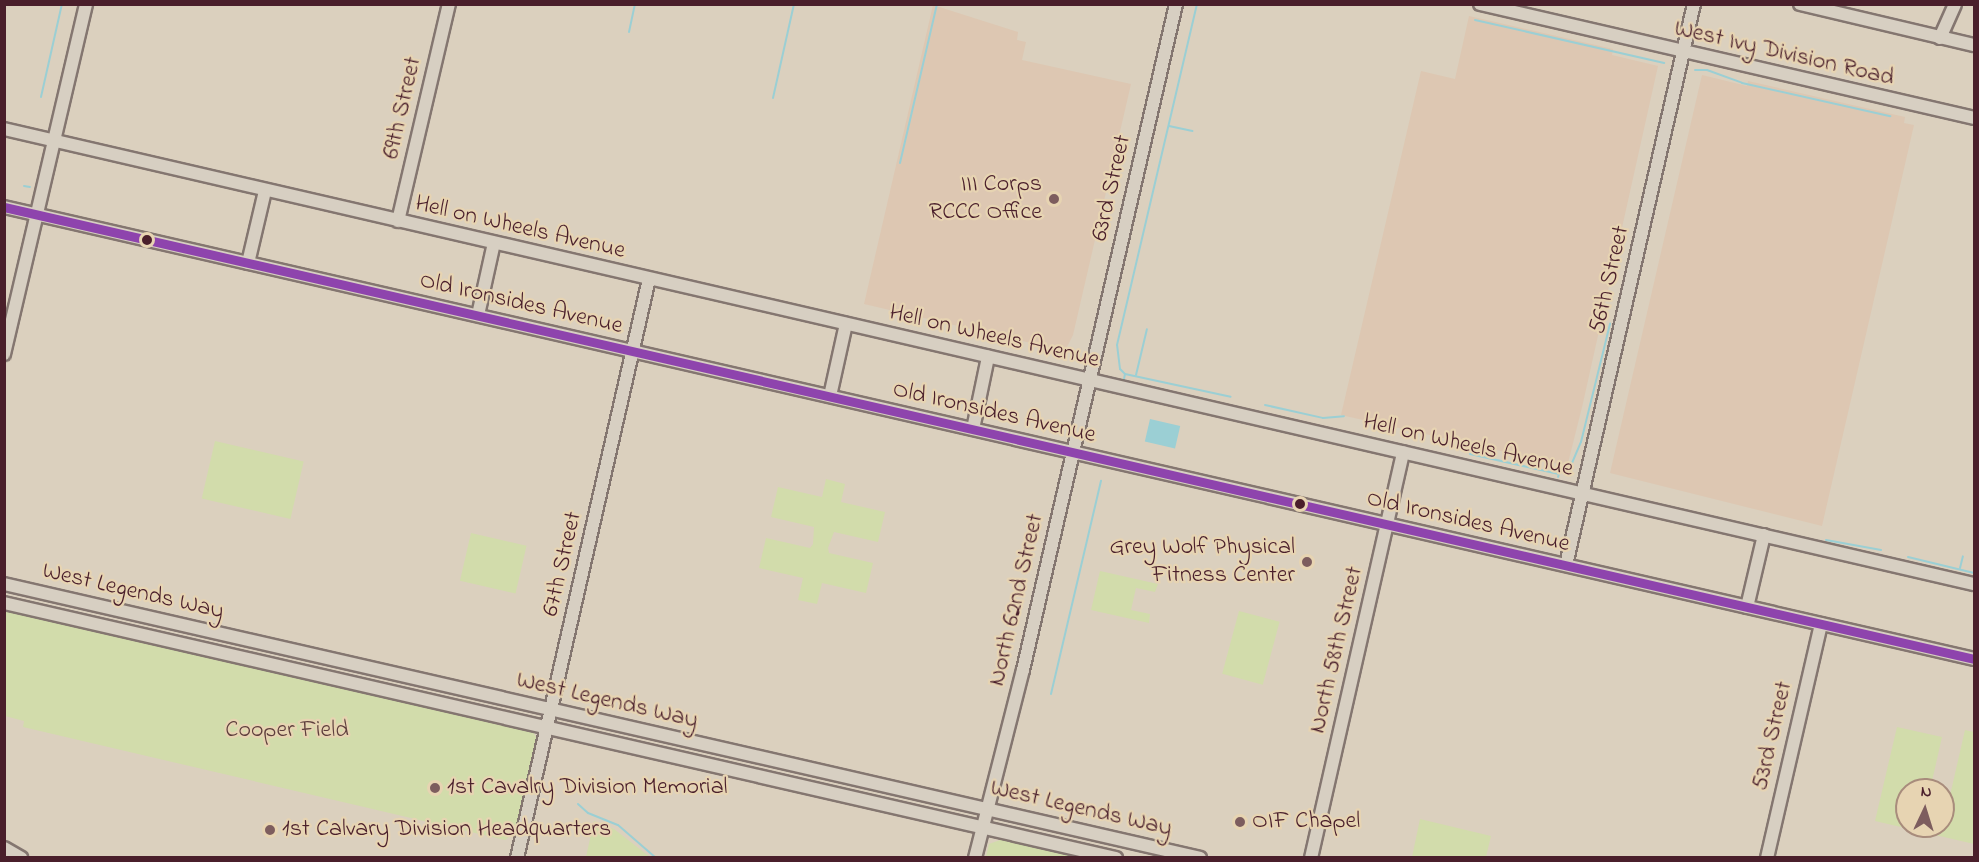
<!DOCTYPE html>
<style>
body{margin:0}
#map{position:relative;width:1979px;height:862px;overflow:hidden;background:#dbd0be;font-family:"Indie Flower",sans-serif}
div>[style]{position:absolute}
.built>*{inset:0;background:#ddc7b2}
.green>*{inset:0;background:#d2dcab;transform-origin:0 0}
.water>*{inset:0;background:#9bcfd4;transform-origin:0 0}
.stream>*{height:2px;margin:-1px;padding:0 1px;transform-origin:1px;border-radius:1px;background:#9bcfd4}
.roads{filter:drop-shadow(2px 0 #847670) drop-shadow(-2px 0 #847670) drop-shadow(0 2px #847670) drop-shadow(0 -2px #847670)}
.minor>*{height:12px;margin:-6px;padding:0 6px;transform-origin:6px;border-radius:6px;background:#d7cfc2}
.bus-1>*{height:9px;margin:-4.5px;padding:0 4.5px;transform-origin:4.5px;border-radius:4.5px;background:#8e44ad}
.dots>*{width:16px;height:16px;translate:-50% -50%;box-sizing:border-box;border:3px solid #e7d4b2;border-radius:50%}
span{translate:-50% -50%;white-space:nowrap;text-align:center;line-height:1.15;-webkit-text-stroke:4.5px #e7d4b2;paint-order:stroke}
.street-label{font-size:24px;color:#4a1f2b}
.poi-label{font-size:24px;color:#4a1f2b}
.right{translate:-100% -50%;text-align:right}
.left{translate:0 -50%;text-align:left}
.park-label{font-size:24px;color:#5d3d3c}
.frame{position:absolute;inset:0;border:6px solid #4a1f2b;pointer-events:none}
.north{position:absolute;left:1895px;top:778px;width:60px;height:60px;box-sizing:border-box;background:#e7d4b2;border:2px solid #a88c7c;border-radius:50%;rotate:4deg;font-size:16px;font-weight:700;line-height:24px;text-align:center;color:#4a1f2b}
.north::after{content:'';display:block;margin:auto;width:21px;height:27px;background:#7d5d5e;clip-path:polygon(50% 0,100% 100%,50% 72%,0 100%)}
</style>
<div id="map">
<div class="built">
<div style="clip-path:polygon(933px 5px,1018px 32px,1017px 40px,1026px 42px,1022px 60px,1131px 84px,1073px 335px,1065px 351px,864px 304px)"></div>
<div style="clip-path:polygon(1469px 16px,1613px 49px,1612px 55px,1658px 66px,1583px 403px,1568px 463px,1563px 465px,1341px 415px,1421px 71px,1455px 79px)"></div>
<div style="clip-path:polygon(1702px 75px,1747px 86px,1748px 81px,1905px 117px,1904px 123px,1914px 125px,1822px 526px,1610px 473px)"></div>
</div>
<div class="green">
<div style="left:215px;top:441px;width:91px;height:59px;rotate:13deg"></div>
<div style="clip-path:polygon(826px 479px,845px 484px,841px 502px,885px 512px,878px 542px,834px 532px,828px 548px,829px 553px,873px 563px,866px 593px,822px 583px,817px 604px,798px 600px,803px 578px,759px 568px,766px 538px,810px 548px,813px 544px,814px 527px,771px 517px,778px 487px,822px 497px)"></div>
<div style="left:471px;top:533px;width:57px;height:49px;rotate:13deg"></div>
<div style="clip-path:polygon(1100px 571px,1158px 584px,1155px 592px,1136px 588px,1131px 610px,1150px 614px,1149px 623px,1091px 610px)"></div>
<div style="clip-path:polygon(5px 608px,532px 730px,538px 741px,518px 830px,505px 840px,23px 727px,24px 721px,5px 716px)"></div>
<div style="left:1239px;top:611px;width:42px;height:65px;rotate:15deg"></div>
<div style="clip-path:polygon(1897px 727px,1942px 737px,1930px 790px,1907px 790px,1907px 826px,1943px 826px,1965px 730px,1974px 732px,1974px 844px,1875px 821px)"></div>
<div style="clip-path:polygon(1420px 819px,1491px 836px,1486px 857px,1412px 857px)"></div>
<div style="clip-path:polygon(594px 821px,614px 829px,650px 857px,586px 857px)"></div>
<div style="clip-path:polygon(1003px 839px,1082px 857px,986px 857px,989px 844px)"></div>
</div>
<div class="water">
<div style="left:1150px;top:419px;width:31px;height:23px;rotate:13deg"></div>
</div>
<div class="stream">
<div style="left:1475px;top:20px;width:194px;rotate:12.8deg"></div>
<div style="left:629px;top:32px;width:29px;rotate:-78deg"></div>
<div style="left:1695px;top:70px;width:12px"></div>
<div style="left:1707px;top:70px;width:37px;rotate:20deg"></div>
<div style="left:1742px;top:83px;width:152px;rotate:12.6deg"></div>
<div style="left:41px;top:97px;width:95px;rotate:-77.3deg"></div>
<div style="left:773px;top:98px;width:96px;rotate:-77.4deg"></div>
<div style="left:1169px;top:126px;width:24px;rotate:12deg"></div>
<div style="left:900px;top:163px;width:163px;rotate:-76.9deg"></div>
<div style="left:24px;top:186px;width:6px;rotate:9deg"></div>
<div style="left:1125px;top:374px;width:7px;rotate:-135deg"></div>
<div style="left:1120px;top:369px;width:24px;rotate:-97deg"></div>
<div style="left:1117px;top:345px;width:350px;rotate:-76.8deg"></div>
<div style="left:1136px;top:375px;width:47px;rotate:-76.6deg"></div>
<div style="left:1124px;top:379px;width:5px;rotate:-79deg"></div>
<div style="left:1125px;top:374px;width:108px;rotate:12.2deg"></div>
<div style="left:1265px;top:405px;width:59px;rotate:12.6deg"></div>
<div style="left:1323px;top:418px;width:21px;rotate:-5deg"></div>
<div style="left:1470px;top:454px;width:91px;rotate:12.7deg"></div>
<div style="left:1559px;top:474px;width:3px;rotate:108deg"></div>
<div style="left:1559px;top:474px;width:17px;rotate:-40deg"></div>
<div style="left:1572px;top:463px;width:23px;rotate:-67deg"></div>
<div style="left:1581px;top:442px;width:122px;rotate:-76.2deg"></div>
<div style="left:1826px;top:540px;width:56px;rotate:10.3deg"></div>
<div style="left:1908px;top:557px;width:68px;rotate:13.6deg"></div>
<div style="left:1960px;top:568px;width:12px;rotate:-76deg"></div>
<div style="left:1051px;top:694px;width:219px;rotate:-76.8deg"></div>
<div style="left:578px;top:804px;width:13px;rotate:42deg"></div>
<div style="left:588px;top:813px;width:32px;rotate:22deg"></div>
<div style="left:618px;top:825px;width:50px;rotate:41deg"></div>
</div>
<div class="roads">
<div class="minor">
<div style="left:1480px;top:4px;width:507px;rotate:12.99deg"></div>
<div style="left:1800px;top:4px;width:179px;rotate:13.3deg"></div>
<div style="left:1940px;top:38px;width:37px;rotate:-66deg"></div>
<div style="left:4px;top:129px;width:2022px;rotate:13.01deg"></div>
<div style="left:4px;top:207px;width:2021px;rotate:12.92deg"></div>
<div style="left:398px;top:221px;width:223px;rotate:-76.8deg"></div>
<div style="left:248px;top:263px;width:74px;rotate:-76.7deg"></div>
<div style="left:478px;top:315px;width:74px;rotate:-77.5deg"></div>
<div style="left:4px;top:354px;width:359px;rotate:-76.8deg"></div>
<div style="left:830px;top:396px;width:74px;rotate:-77.5deg"></div>
<div style="left:973px;top:429px;width:74px;rotate:-78.2deg"></div>
<div style="left:1566px;top:565px;width:575px;rotate:-77.15deg"></div>
<div style="left:4px;top:584px;width:1227px;rotate:12.9deg"></div>
<div style="left:4px;top:603px;width:1141px;rotate:12.92deg"></div>
<div style="left:1747px;top:607px;width:74px;rotate:-76.7deg"></div>
<div style="left:4px;top:848px;width:20px;rotate:30deg"></div>
<div style="left:517px;top:858px;width:594px;rotate:-77.16deg"></div>
<div style="left:975px;top:858px;width:194px;rotate:-75.7deg"></div>
<div style="left:1023px;top:670px;width:683px;rotate:-77.06deg"></div>
<div style="left:1311px;top:858px;width:416px;rotate:-77.2deg"></div>
<div style="left:1767px;top:858px;width:240px;rotate:-77deg"></div>
</div>
</div>
<div class="bus-1">
<div style="left:4px;top:207px;width:2021px;rotate:12.92deg"></div>
</div>
<div class="dots">
<div style="left:1054px;top:199px;background:#7d5d5e"></div>
<div style="left:147px;top:240px;background:#4a1f2b"></div>
<div style="left:1300px;top:504px;background:#4a1f2b"></div>
<div style="left:1307px;top:562px;background:#7d5d5e"></div>
<div style="left:435px;top:788px;background:#7d5d5e"></div>
<div style="left:1240px;top:822px;background:#7d5d5e"></div>
<div style="left:270px;top:830px;background:#7d5d5e"></div>
</div>
<div class="street-label">
<span style="left:1784px;top:54px;rotate:13deg">West Ivy Division Road</span>
<span style="left:403px;top:108px;rotate:-77deg">69th Street</span>
<span style="left:1112px;top:188px;rotate:-77deg">63rd Street</span>
<span style="left:520px;top:228px;rotate:13deg">Hell on Wheels Avenue</span>
<span style="left:1610px;top:280px;rotate:-77deg">56th Street</span>
<span style="left:521px;top:304px;rotate:13deg">Old Ironsides Avenue</span>
<span style="left:994px;top:337px;rotate:13deg">Hell on Wheels Avenue</span>
<span style="left:994px;top:413px;rotate:13deg">Old Ironsides Avenue</span>
<span style="left:1468px;top:446px;rotate:13deg">Hell on Wheels Avenue</span>
<span style="left:1468px;top:522px;rotate:13deg">Old Ironsides Avenue</span>
<span style="left:563px;top:564px;rotate:-77deg">67th Street</span>
<span style="left:133px;top:592px;rotate:13deg">West Legends Way</span>
<span style="left:1017px;top:600px;rotate:-77deg">North 62nd Street</span>
<span style="left:1337px;top:650px;rotate:-77deg">North 58th Street</span>
<span style="left:607px;top:701px;rotate:13deg">West Legends Way</span>
<span style="left:1773px;top:736px;rotate:-77deg">53rd Street</span>
<span style="left:1081px;top:809px;rotate:13deg">West Legends Way</span>
</div>
<div class="poi-label">
<span class="right" style="left:1042px;top:199px">III Corps<br>RCCC Office</span>
<span class="right" style="left:1295px;top:562px">Grey Wolf Physical<br>Fitness Center</span>
<span class="left" style="left:447px;top:788px">1st Cavalry Division Memorial</span>
<span class="left" style="left:1252px;top:822px">OIF Chapel</span>
<span class="left" style="left:282px;top:830px">1st Calvary Division Headquarters</span>
</div>
<div class="park-label">
<span style="left:287px;top:731px">Cooper Field</span>
</div>
<div class="frame"></div>
<div class="north">N</div>
</div>
